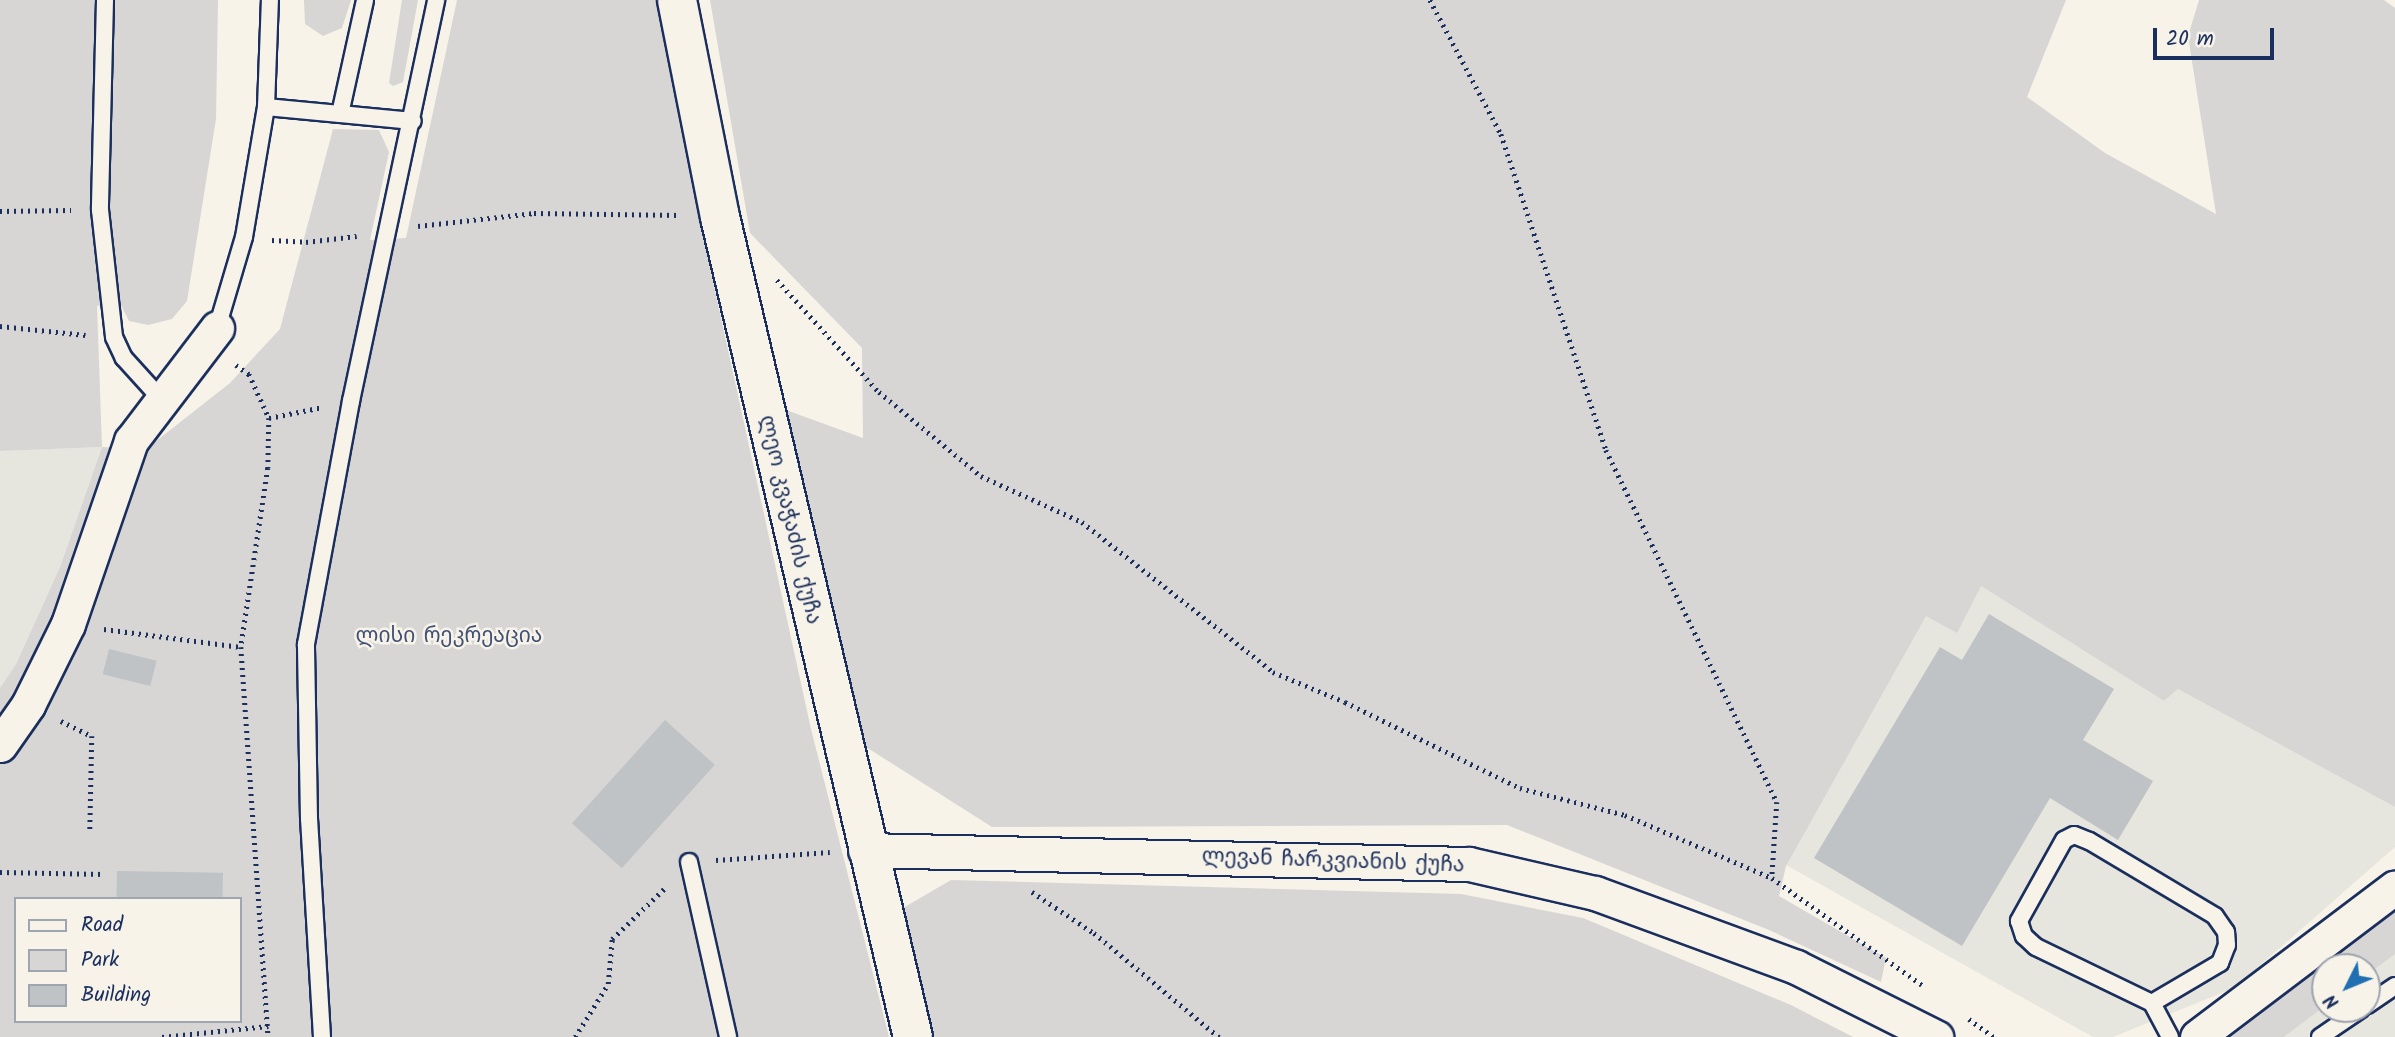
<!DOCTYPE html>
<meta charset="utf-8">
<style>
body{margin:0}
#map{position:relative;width:2395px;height:1037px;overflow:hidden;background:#f7f3e8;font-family:Kalam,"Noto Sans Georgian",sans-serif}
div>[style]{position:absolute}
.built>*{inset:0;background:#e6e5de}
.green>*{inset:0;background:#d7d6d4}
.building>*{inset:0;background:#c0c3c5;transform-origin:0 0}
.path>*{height:4.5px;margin-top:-2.25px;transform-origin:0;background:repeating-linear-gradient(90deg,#1b2f5e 0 2px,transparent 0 7px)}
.roads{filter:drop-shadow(2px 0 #1b2f5e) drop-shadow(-2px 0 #1b2f5e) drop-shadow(0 2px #1b2f5e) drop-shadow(0 -2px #1b2f5e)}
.lane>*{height:16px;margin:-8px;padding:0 8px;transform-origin:8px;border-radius:8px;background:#f7f3e8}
.street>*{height:33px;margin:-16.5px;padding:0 16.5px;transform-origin:16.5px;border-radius:16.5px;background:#f7f3e8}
.secondary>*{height:38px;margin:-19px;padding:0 19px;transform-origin:19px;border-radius:19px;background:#f7f3e8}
span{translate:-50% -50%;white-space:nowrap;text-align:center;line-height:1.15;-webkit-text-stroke:5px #f7f3e8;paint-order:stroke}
.street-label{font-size:21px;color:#1b2f5e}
.park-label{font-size:21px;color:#415076}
.legend{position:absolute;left:14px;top:897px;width:228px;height:126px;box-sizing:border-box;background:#f7f3e8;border:2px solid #9fa5b1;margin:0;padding:9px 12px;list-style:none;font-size:21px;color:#1b2f5e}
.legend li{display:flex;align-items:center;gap:14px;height:35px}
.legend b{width:35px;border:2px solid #9fa5b1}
.north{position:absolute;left:2311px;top:953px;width:70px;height:70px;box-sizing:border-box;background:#f7f3e8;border:2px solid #9fa5b1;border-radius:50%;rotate:227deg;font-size:19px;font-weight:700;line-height:28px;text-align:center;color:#1b2f5e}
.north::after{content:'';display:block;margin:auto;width:24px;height:32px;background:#1f6fb2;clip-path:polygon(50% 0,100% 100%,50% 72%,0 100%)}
.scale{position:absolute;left:2153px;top:28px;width:121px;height:32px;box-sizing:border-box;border:4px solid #1b2f5e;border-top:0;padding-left:9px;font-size:21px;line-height:24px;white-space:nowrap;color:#1b2f5e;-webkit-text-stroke:5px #f7f3e8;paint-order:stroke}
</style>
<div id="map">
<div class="built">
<div style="clip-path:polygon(102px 447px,60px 567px,16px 664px,0 688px,0 451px)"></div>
<div style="clip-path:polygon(1981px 586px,2164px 701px,2178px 689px,2395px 807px,2395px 847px,2234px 988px,2113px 1037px,2093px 1037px,1786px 865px,1926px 615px)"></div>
<div style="clip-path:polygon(2395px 954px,2395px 1037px,2284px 1037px,2325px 1006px,2367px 1009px,2367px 975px)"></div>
</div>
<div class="green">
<div style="clip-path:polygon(evenodd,0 0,218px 0,216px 119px,187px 301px,172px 319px,148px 325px,129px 321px,119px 301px,97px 306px,102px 447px,146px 449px,230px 383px,280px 329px,333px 129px,379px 130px,389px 152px,370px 240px,406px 238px,457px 0,658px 0,700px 222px,811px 729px,889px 1037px,0 1037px,0 688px,16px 664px,60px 567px,102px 447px,0 451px,0 0,16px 899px,240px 899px,240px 1021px,16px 1021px,16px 899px)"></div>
<div style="clip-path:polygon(304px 0,351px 0,342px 28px,323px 36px,305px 24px)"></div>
<div style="clip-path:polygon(402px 0,418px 0,403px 82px,393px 86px,389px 83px)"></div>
<div style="clip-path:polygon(710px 0,2066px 0,2027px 97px,2105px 153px,2216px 214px,2188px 36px,2199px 0,2384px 0,2395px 8px,2395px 807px,2178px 689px,2164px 701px,1981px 586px,1957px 633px,1926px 616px,1786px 866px,1779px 896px,1886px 958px,1881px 982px,1769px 930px,1507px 825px,992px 827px,855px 740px,786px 410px,863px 438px,862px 348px,750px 233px)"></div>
<div style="clip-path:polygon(951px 880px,1461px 894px,1583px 918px,1791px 1005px,1853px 1037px,935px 1037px,903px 908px)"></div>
<div style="clip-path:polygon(2395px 902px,2395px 954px,2367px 975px,2367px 967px,2325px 967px,2325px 1006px,2284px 1037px,2199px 1037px)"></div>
</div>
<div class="building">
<div style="clip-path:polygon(1989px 614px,2114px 689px,2083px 740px,2153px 781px,2118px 840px,2050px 798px,1962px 946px,1814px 858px,1940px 647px,1962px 660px)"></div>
<div style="left:109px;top:649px;width:49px;height:26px;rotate:14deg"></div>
<div style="left:665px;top:720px;width:67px;height:139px;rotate:42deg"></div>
<div style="left:117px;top:871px;width:106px;height:28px;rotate:1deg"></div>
</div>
<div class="path">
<div style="left:1430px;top:0;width:152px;rotate:62.1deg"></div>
<div style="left:1501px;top:134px;width:333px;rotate:71.6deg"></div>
<div style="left:1606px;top:450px;width:391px;rotate:64.1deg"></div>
<div style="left:1777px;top:802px;width:76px;rotate:93.8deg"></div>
<div style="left:0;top:211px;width:71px;rotate:-0.8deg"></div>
<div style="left:418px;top:226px;width:117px;rotate:-6.4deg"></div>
<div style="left:534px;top:213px;width:147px;rotate:0.8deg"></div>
<div style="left:272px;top:240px;width:34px;rotate:3deg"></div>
<div style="left:306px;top:242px;width:51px;rotate:-6.7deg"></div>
<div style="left:777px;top:280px;width:151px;rotate:47.7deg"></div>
<div style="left:879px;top:392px;width:132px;rotate:39.5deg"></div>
<div style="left:981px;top:476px;width:111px;rotate:24.5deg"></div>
<div style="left:1082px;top:522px;width:243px;rotate:38.1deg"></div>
<div style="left:1273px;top:672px;width:78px;rotate:22.6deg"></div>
<div style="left:1345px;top:702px;width:195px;rotate:26.2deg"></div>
<div style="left:1520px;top:788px;width:108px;rotate:14.4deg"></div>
<div style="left:1625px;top:815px;width:160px;rotate:23.2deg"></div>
<div style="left:1772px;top:878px;width:184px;rotate:35.5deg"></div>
<div style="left:0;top:326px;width:86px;rotate:6deg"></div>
<div style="left:236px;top:365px;width:16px;rotate:35deg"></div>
<div style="left:249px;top:374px;width:48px;rotate:65.6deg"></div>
<div style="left:269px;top:418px;width:50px;rotate:91.1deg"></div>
<div style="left:268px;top:468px;width:181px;rotate:98.6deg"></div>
<div style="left:241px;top:647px;width:391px;rotate:86deg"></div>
<div style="left:269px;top:418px;width:55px;rotate:-11.5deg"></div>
<div style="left:104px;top:629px;width:138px;rotate:7.5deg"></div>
<div style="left:61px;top:721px;width:34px;rotate:26deg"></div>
<div style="left:92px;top:736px;width:93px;rotate:91.2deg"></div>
<div style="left:716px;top:860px;width:114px;rotate:-4deg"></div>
<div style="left:0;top:872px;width:104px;rotate:1.1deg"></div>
<div style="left:1032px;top:892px;width:74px;rotate:33.5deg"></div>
<div style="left:1094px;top:933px;width:163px;rotate:39.8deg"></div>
<div style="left:1969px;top:1019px;width:31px;rotate:36deg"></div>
<div style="left:162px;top:1037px;width:107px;rotate:-5.9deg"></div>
<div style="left:575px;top:1037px;width:62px;rotate:-58.1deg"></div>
<div style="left:608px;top:984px;width:45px;rotate:-84.9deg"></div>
<div style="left:612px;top:939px;width:75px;rotate:-43.9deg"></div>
</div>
<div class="roads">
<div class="lane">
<div style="left:105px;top:0;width:210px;rotate:91.4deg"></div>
<div style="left:100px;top:210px;width:128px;rotate:83.7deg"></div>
<div style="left:114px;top:337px;width:23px;rotate:65deg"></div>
<div style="left:124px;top:358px;width:57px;rotate:47.9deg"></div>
<div style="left:266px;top:107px;width:74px;rotate:5.4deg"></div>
<div style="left:340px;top:114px;width:117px;rotate:-77.6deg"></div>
<div style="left:340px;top:114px;width:73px;rotate:5.5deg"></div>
<div style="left:217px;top:328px;width:95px;rotate:-73.5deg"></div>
<div style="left:244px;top:237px;width:132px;rotate:-80.4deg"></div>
<div style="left:266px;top:107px;width:107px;rotate:-87.9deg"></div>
<div style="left:689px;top:862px;width:179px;rotate:77.4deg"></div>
<div style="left:2152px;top:1003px;width:79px;rotate:-30.5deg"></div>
<div style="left:2220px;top:963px;width:19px;rotate:-69deg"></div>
<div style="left:2227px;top:945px;width:13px;rotate:-94deg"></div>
<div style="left:2226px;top:932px;width:19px;rotate:-125deg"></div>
<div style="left:2215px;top:916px;width:147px;rotate:-149.2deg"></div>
<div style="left:2089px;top:841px;width:16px;rotate:-158deg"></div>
<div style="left:2074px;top:835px;width:11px;rotate:153deg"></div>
<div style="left:2064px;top:840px;width:93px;rotate:119.1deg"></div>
<div style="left:2019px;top:921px;width:16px;rotate:72deg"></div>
<div style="left:2024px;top:936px;width:16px;rotate:43deg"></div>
<div style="left:2036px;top:947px;width:129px;rotate:25.8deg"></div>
<div style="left:2152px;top:1003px;width:38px;rotate:62deg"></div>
<div style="left:2367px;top:1005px;width:34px;rotate:-34deg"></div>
<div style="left:322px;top:1037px;width:218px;rotate:-93.4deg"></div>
<div style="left:309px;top:819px;width:175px;rotate:-91deg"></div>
<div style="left:306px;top:644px;width:247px;rotate:-79.5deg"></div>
<div style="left:351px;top:401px;width:410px;rotate:-78deg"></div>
<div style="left:2320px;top:1037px;width:50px;rotate:-34.3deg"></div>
</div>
<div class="street">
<div style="left:0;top:745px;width:49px;rotate:-55deg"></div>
<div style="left:28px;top:705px;width:90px;rotate:-63.7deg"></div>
<div style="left:68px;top:624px;width:194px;rotate:-71deg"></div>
<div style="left:131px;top:441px;width:142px;rotate:-52.7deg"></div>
<div style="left:865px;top:850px;width:604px;rotate:1.33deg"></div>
<div style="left:1469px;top:864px;width:129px;rotate:13deg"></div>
<div style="left:1595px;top:893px;width:214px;rotate:20.2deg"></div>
<div style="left:1796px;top:967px;width:157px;rotate:26.6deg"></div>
<div style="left:2197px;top:1037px;width:248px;rotate:-37.1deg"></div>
</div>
<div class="secondary">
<div style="left:677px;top:0;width:221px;rotate:78.8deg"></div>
<div style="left:720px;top:217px;width:842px;rotate:76.76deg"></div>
</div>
</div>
<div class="street-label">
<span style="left:789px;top:520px;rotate:77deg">ლეო კვაჭაძის ქუჩა</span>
<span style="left:1333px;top:862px;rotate:2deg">ლევან ჩარკვიანის ქუჩა</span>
</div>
<div class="park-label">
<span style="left:449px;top:637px">ლისი რეკრეაცია</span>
</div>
<ul class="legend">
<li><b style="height:9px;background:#f7f3e8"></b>Road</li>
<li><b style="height:19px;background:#d7d6d4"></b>Park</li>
<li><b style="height:19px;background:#c0c3c5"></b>Building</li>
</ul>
<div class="north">N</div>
<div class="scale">20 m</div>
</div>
